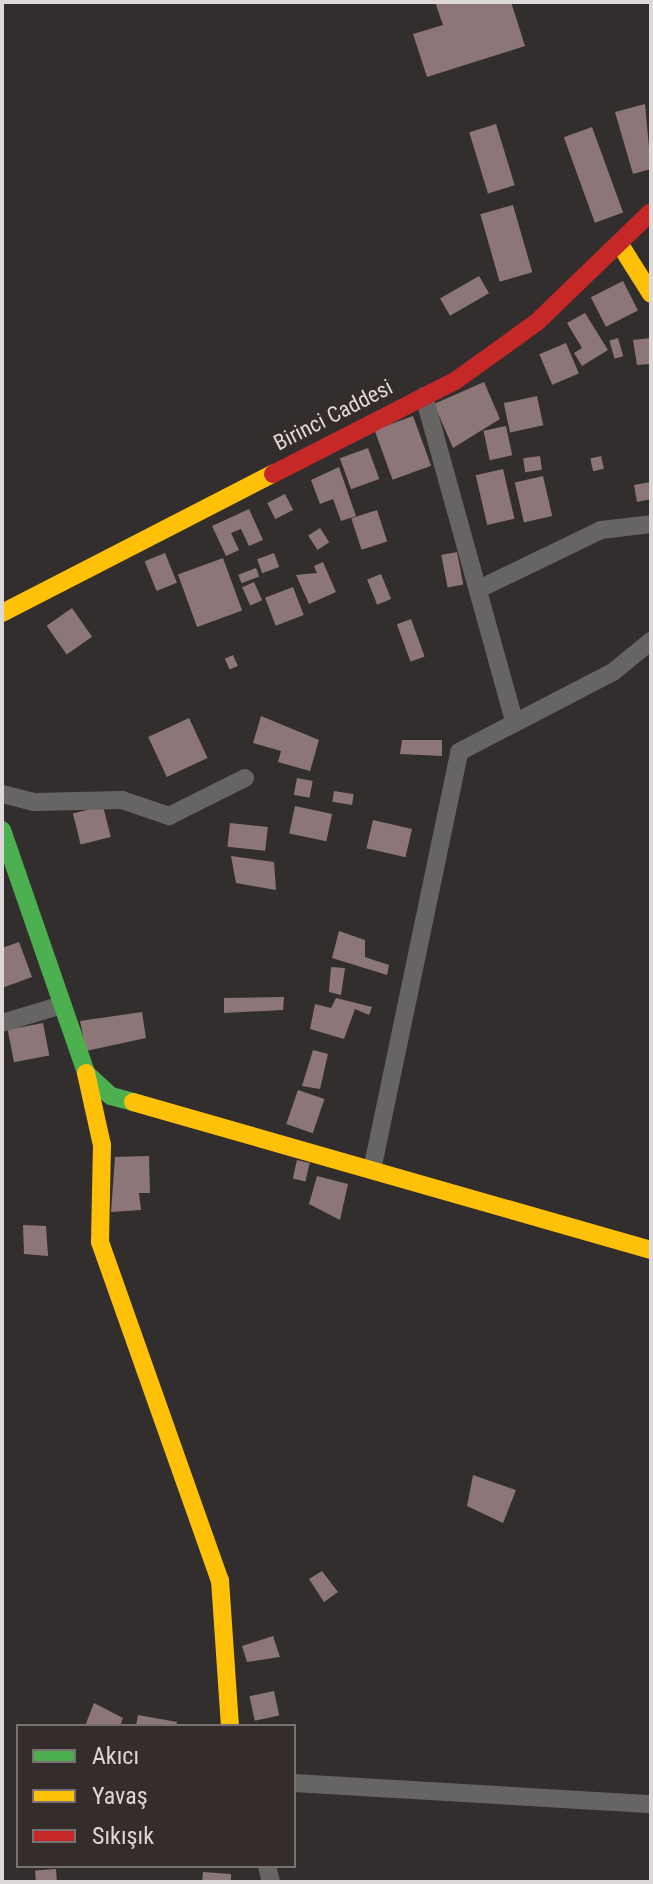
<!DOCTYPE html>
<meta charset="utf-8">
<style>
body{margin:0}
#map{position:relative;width:653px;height:1884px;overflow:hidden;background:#332e2e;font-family:"Roboto Condensed",sans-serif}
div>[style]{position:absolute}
.building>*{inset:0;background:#8c7678;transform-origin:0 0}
.street>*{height:18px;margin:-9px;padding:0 9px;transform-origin:9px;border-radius:9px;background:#676464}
.fast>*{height:18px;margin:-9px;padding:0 9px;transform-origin:9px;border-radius:9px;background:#4caf50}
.slow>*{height:18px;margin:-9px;padding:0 9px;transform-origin:9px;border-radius:9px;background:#ffc107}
.jam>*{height:18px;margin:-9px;padding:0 9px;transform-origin:9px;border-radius:9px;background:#c62828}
span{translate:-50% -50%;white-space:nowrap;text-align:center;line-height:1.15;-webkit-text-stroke:8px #352c2c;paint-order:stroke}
.street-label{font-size:22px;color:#ded8d8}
.frame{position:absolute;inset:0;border:4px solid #ded8d8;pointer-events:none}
.legend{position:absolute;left:16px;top:1724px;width:280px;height:144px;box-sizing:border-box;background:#352c2c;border:2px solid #797171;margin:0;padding:10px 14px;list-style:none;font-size:24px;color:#ded8d8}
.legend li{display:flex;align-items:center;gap:16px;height:40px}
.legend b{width:40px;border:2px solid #797171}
</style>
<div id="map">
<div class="building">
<div style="clip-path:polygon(435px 2px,511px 2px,525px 46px,427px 77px,413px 34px,443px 25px)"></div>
<div style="clip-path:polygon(645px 104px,651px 169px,633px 174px,615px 112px)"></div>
<div style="left:496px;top:124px;width:64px;height:28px;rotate:73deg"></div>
<div style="left:592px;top:127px;width:91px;height:30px;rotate:70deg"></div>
<div style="left:513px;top:205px;width:70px;height:34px;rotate:74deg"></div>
<div style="left:479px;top:276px;width:20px;height:45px;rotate:60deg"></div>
<div style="left:623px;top:281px;width:33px;height:36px;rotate:63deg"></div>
<div style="clip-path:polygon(585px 313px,608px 350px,582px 366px,574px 353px,582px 348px,567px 323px)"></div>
<div style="left:618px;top:338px;width:19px;height:9px;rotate:74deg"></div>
<div style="clip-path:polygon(651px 338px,651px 364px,637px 365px,633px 340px)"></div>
<div style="left:566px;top:343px;width:33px;height:29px;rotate:67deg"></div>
<div style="clip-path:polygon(484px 382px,500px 419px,453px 448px,434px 404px)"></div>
<div style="left:537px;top:396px;width:30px;height:34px;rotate:78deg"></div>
<div style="left:413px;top:416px;width:53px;height:41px;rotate:70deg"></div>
<div style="left:506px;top:426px;width:30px;height:23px;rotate:78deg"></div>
<div style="left:368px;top:448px;width:33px;height:30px;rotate:70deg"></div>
<div style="left:540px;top:456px;width:14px;height:17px;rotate:82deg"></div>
<div style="left:601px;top:456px;width:13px;height:11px;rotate:77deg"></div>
<div style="clip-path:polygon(339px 467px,356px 516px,341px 521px,333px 499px,320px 504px,311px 480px)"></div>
<div style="left:503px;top:469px;width:51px;height:28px;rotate:77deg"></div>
<div style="left:543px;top:476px;width:41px;height:29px;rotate:77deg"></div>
<div style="clip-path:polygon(651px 482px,651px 499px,637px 502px,634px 485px)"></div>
<div style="left:285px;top:494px;width:18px;height:20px;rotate:63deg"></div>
<div style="clip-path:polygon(249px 509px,263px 540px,249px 546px,241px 529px,231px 533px,239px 550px,226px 556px,212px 526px)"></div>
<div style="left:377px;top:510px;width:33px;height:27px;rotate:72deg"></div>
<div style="left:320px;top:528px;width:17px;height:14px;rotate:57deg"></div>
<div style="left:457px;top:552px;width:33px;height:16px;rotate:79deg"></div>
<div style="left:165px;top:553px;width:32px;height:22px;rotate:68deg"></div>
<div style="left:274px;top:553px;width:15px;height:18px;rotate:70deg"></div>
<div style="left:223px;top:558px;width:56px;height:48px;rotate:70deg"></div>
<div style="clip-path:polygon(323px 562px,336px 592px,309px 604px,296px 575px,317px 573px,314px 566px)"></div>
<div style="left:256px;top:568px;width:9px;height:19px;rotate:69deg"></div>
<div style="left:381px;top:574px;width:27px;height:15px;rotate:68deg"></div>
<div style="left:254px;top:582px;width:20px;height:13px;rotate:66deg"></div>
<div style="left:293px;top:587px;width:30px;height:30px;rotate:69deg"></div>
<div style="left:72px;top:608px;width:35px;height:31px;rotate:55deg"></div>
<div style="left:411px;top:619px;width:40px;height:15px;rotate:70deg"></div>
<div style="left:233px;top:655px;width:12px;height:9px;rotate:66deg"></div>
<div style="clip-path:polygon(261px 716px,319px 740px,310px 771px,278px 762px,281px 751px,253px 743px)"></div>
<div style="left:189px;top:718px;width:44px;height:45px;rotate:65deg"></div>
<div style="clip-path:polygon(402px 740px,442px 740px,442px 756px,400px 754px)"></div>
<div style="left:297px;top:778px;width:16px;height:17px;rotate:11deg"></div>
<div style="left:334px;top:791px;width:20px;height:11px;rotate:9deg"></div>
<div style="left:103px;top:806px;width:32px;height:31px;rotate:76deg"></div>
<div style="left:295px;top:806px;width:38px;height:28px;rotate:12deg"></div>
<div style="left:373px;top:820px;width:40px;height:29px;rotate:13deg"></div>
<div style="left:230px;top:823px;width:38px;height:24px;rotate:6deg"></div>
<div style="clip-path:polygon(231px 856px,274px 862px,276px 890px,236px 883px)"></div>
<div style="clip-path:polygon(339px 931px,365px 940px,365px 957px,389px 965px,387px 975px,332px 958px)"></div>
<div style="clip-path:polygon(19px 942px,32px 977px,2px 988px,2px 948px)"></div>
<div style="clip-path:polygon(331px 967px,345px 968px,341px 995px,329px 992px)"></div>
<div style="clip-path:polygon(284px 997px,283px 1010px,224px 1013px,224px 998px)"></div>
<div style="clip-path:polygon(336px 998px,372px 1007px,369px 1015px,355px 1009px,344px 1039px,310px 1029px,315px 1004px,331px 1008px)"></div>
<div style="clip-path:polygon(142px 1012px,146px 1038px,86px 1051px,80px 1021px)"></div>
<div style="left:43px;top:1023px;width:33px;height:36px;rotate:79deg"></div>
<div style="clip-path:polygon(313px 1050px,328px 1054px,320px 1089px,302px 1086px)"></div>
<div style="left:298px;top:1090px;width:28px;height:36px;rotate:19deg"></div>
<div style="clip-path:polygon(149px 1156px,150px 1193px,139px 1193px,141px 1210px,111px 1212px,115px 1157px)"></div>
<div style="left:297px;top:1160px;width:13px;height:19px;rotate:13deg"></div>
<div style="clip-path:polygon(317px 1176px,348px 1184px,340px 1220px,309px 1204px)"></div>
<div style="clip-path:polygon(23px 1225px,46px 1226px,48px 1256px,24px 1254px)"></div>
<div style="clip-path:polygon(473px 1475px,516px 1490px,503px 1523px,467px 1506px)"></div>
<div style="clip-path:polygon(322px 1571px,338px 1592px,324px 1602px,309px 1579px)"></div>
<div style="clip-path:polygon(273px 1636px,280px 1657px,247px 1662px,242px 1646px)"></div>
<div style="left:274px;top:1691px;width:25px;height:25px;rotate:78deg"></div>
<div style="clip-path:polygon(94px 1703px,123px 1718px,120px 1726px,85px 1726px)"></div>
<div style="clip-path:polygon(138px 1715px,177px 1722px,176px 1726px,136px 1726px)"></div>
<div style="left:56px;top:1869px;width:13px;height:21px;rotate:86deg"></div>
<div style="clip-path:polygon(203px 1872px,231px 1874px,231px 1882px,202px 1882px)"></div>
</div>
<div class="street">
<div style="left:424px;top:396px;width:337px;rotate:74.5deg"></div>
<div style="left:481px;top:588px;width:133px;rotate:-25.8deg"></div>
<div style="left:601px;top:530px;width:50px;rotate:-6.8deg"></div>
<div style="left:2px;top:794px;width:33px;rotate:14deg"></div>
<div style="left:34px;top:802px;width:88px;rotate:-1.3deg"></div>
<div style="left:122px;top:800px;width:50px;rotate:18.8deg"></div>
<div style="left:169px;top:816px;width:85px;rotate:-26.6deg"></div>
<div style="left:2px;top:1023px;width:63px;rotate:-16.7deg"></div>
<div style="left:372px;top:1170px;width:427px;rotate:-78.2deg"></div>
<div style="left:459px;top:752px;width:174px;rotate:-27.5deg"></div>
<div style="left:613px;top:672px;width:49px;rotate:-39.2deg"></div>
<div style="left:294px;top:1783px;width:358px;rotate:3.4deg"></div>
<div style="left:267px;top:1866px;width:16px;rotate:76deg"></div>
</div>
<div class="fast">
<div style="left:2px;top:830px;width:257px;rotate:70.9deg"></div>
<div style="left:86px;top:1073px;width:34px;rotate:43deg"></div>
<div style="left:111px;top:1096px;width:23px;rotate:15deg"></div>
</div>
<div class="slow">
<div style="left:619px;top:243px;width:60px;rotate:57.9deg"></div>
<div style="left:2px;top:613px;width:305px;rotate:-27.2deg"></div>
<div style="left:86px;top:1073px;width:74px;rotate:77.5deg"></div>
<div style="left:102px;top:1145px;width:97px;rotate:91.2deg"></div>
<div style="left:100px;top:1242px;width:359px;rotate:70.5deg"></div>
<div style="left:220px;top:1580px;width:146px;rotate:86.1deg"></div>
<div style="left:133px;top:1102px;width:539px;rotate:15.95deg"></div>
</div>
<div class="jam">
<div style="left:273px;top:474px;width:204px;rotate:-27.1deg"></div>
<div style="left:455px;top:381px;width:101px;rotate:-35.7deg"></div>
<div style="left:537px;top:322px;width:158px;rotate:-44deg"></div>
</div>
<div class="street-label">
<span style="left:333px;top:415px;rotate:-27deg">Birinci Caddesi</span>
</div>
<div class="frame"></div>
<ul class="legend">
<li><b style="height:10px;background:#4caf50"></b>Akıcı</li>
<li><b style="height:10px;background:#ffc107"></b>Yavaş</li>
<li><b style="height:10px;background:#c62828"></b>Sıkışık</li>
</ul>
</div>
